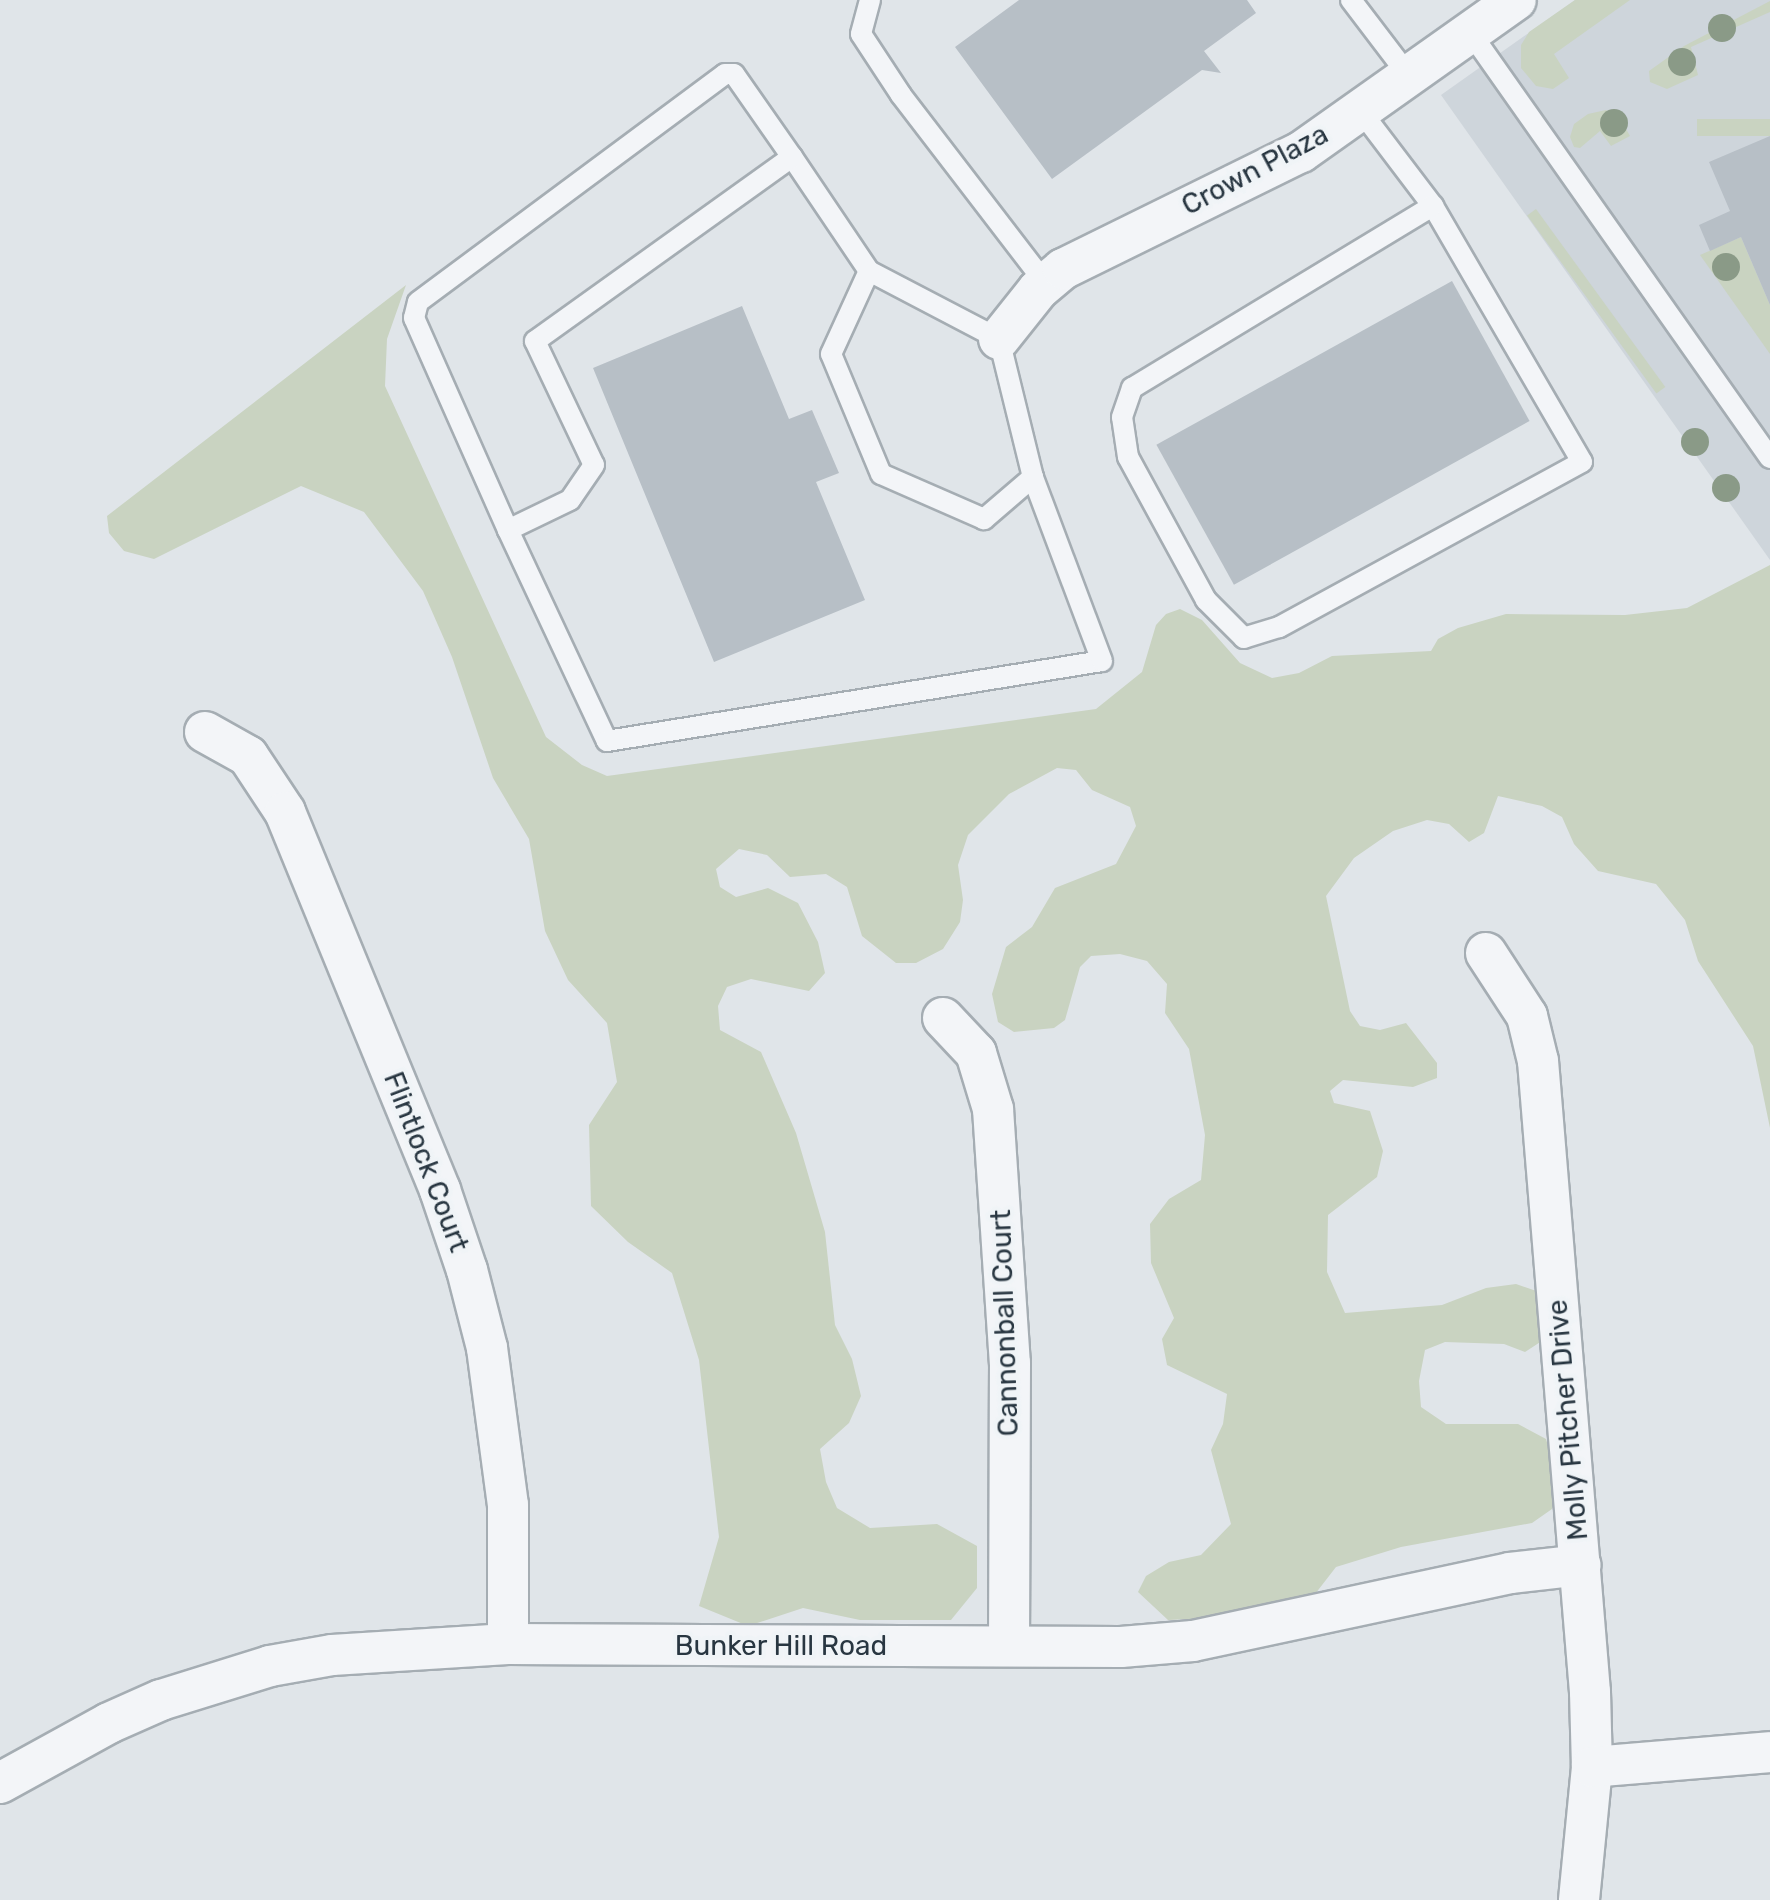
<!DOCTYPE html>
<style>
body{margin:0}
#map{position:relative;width:1770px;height:1900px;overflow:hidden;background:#e0e5e9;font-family:Rubik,sans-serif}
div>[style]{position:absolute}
.built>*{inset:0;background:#ced5db}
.green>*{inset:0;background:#c9d3c1;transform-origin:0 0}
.building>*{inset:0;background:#b7bfc6;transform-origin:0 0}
.roads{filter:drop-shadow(2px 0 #a5adb3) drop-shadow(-2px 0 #a5adb3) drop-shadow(0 2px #a5adb3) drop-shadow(0 -2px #a5adb3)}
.lane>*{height:20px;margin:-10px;padding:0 10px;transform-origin:10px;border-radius:10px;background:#f3f5f8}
.street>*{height:40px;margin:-20px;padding:0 20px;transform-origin:20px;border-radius:20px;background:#f3f5f8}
.trees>*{width:28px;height:28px;margin:-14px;border-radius:50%;background:#8a9a87}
span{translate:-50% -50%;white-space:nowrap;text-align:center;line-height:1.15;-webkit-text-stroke:9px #f0f4f7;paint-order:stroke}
.street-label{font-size:28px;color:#283641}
</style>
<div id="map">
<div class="built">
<div style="clip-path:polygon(1575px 0,1770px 0,1770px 560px,1441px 95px)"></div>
</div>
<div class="green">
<div style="clip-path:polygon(1575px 0,1630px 0,1554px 54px,1569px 78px,1553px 89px,1536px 86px,1521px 68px,1521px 45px,1529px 32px)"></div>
<div style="clip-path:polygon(1770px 1px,1770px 12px,1691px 47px,1698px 75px,1667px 89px,1650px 82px,1649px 71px,1684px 46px)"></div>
<div style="clip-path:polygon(1606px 110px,1619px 116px,1630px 136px,1611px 146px,1600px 131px,1580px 148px,1574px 147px,1570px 137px,1574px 124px,1588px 114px)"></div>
<div style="left:1770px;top:119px;width:17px;height:73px;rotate:90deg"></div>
<div style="left:1536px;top:209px;width:220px;height:11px;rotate:54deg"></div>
<div style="clip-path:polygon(1741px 237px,1770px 305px,1770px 354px,1700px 255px)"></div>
<div style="clip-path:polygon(406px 285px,387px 339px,385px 386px,546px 737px,582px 765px,607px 776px,1096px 709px,1142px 672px,1156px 625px,1166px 614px,1180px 609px,1202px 620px,1240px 663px,1272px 678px,1299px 673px,1332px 656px,1431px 651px,1438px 639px,1458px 628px,1506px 614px,1625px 615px,1687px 608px,1770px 565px,1770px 1128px,1753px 1046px,1698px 961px,1685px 920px,1656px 884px,1598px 871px,1574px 844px,1562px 817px,1542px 806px,1498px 796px,1484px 833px,1469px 842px,1449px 824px,1427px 820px,1393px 831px,1354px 858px,1326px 896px,1350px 1011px,1360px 1026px,1380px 1030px,1406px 1023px,1437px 1063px,1437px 1078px,1413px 1087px,1343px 1080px,1330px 1091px,1334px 1103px,1370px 1111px,1383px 1151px,1377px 1177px,1328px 1215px,1327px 1272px,1345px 1313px,1442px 1305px,1486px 1288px,1516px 1284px,1545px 1294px,1548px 1337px,1525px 1352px,1504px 1344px,1445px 1342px,1425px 1350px,1419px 1381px,1421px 1407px,1446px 1424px,1518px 1424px,1546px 1439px,1560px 1485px,1552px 1509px,1532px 1523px,1401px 1547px,1336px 1567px,1312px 1598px,1258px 1616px,1168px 1620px,1138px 1592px,1146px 1576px,1169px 1562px,1201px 1555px,1231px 1524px,1211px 1450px,1223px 1424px,1227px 1394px,1167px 1365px,1162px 1339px,1174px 1318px,1151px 1263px,1150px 1224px,1169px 1199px,1201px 1180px,1205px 1135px,1189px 1049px,1165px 1013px,1167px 984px,1147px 961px,1120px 954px,1091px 956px,1080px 967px,1065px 1020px,1054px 1028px,1014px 1032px,998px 1022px,992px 994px,1006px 947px,1032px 927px,1055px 888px,1116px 864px,1136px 826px,1130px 807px,1092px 790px,1076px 770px,1057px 768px,1009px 794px,968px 835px,958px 865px,963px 900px,960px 922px,943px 949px,916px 963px,896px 963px,862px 936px,847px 887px,826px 874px,790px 877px,767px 855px,739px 849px,716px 869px,720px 887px,736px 897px,768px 888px,798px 903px,818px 942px,825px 973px,809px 991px,751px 979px,727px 987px,718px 1006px,720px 1030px,761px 1052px,796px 1133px,825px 1232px,835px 1325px,852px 1359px,861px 1396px,849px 1423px,820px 1449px,826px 1482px,837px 1508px,870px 1528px,937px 1524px,977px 1546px,977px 1588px,951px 1620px,860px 1620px,803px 1608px,748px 1626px,699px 1606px,719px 1537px,699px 1360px,672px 1273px,628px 1242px,591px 1206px,589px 1125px,617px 1082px,607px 1023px,568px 980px,545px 931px,529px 839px,493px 778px,452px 657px,423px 591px,364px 512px,301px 486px,154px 559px,124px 551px,109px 533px,107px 516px)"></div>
</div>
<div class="building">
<div style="clip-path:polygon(1019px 0,1247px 0,1256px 13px,1204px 51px,1221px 73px,1202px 70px,1052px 179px,955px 47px)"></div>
<div style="clip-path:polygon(1770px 136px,1770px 305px,1741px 237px,1710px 251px,1699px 225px,1730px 211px,1709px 162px)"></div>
<div style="left:1452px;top:281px;width:160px;height:338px;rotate:61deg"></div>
<div style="clip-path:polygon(742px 306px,789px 419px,812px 410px,839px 473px,816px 482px,865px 600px,714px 662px,593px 368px)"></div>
</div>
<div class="roads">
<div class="lane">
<div style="left:870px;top:0;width:35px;rotate:105deg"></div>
<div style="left:861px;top:34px;width:73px;rotate:56.7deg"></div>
<div style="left:901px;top:95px;width:237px;rotate:52.5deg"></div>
<div style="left:1351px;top:0;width:96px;rotate:52.7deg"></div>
<div style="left:1470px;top:32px;width:521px;rotate:54.85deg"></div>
<div style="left:1360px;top:110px;width:121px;rotate:52.8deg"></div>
<div style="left:1433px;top:206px;width:296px;rotate:59.8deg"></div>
<div style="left:1582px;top:462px;width:345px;rotate:151.4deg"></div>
<div style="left:1279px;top:627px;width:37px;rotate:163deg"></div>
<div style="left:1244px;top:638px;width:54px;rotate:-135deg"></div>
<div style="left:1206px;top:600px;width:163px;rotate:-118.6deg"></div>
<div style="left:1128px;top:457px;width:40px;rotate:-98.5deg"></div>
<div style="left:1122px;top:417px;width:31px;rotate:-71deg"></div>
<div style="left:1132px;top:388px;width:352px;rotate:-31.2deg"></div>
<div style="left:869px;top:271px;width:138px;rotate:-124deg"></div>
<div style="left:792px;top:157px;width:316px;rotate:144.4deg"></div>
<div style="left:535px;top:341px;width:137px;rotate:64.6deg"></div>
<div style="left:594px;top:465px;width:42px;rotate:124.4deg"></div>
<div style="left:570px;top:500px;width:69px;rotate:154.2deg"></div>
<div style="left:508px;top:530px;width:233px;rotate:64.9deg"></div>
<div style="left:607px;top:741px;width:501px;rotate:-9.18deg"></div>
<div style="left:1102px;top:661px;width:197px;rotate:-110.6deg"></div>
<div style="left:869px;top:271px;width:147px;rotate:27.6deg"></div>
<div style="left:999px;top:339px;width:142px;rotate:76.2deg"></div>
<div style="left:1033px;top:477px;width:65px;rotate:139.4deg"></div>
<div style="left:984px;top:519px;width:112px;rotate:-156.4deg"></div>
<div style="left:881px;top:474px;width:130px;rotate:-112.6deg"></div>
<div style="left:831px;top:354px;width:91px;rotate:-65.4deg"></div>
<div style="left:508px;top:530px;width:232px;rotate:-113.9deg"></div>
<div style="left:414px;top:318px;width:16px;rotate:-76deg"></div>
<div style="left:418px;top:302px;width:382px;rotate:-36.6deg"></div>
<div style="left:725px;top:74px;width:9px"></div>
<div style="left:734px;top:74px;width:101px;rotate:55.1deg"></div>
</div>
<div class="street">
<div style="left:999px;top:339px;width:63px;rotate:-51.5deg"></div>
<div style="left:1038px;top:290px;width:33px;rotate:-40deg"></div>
<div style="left:1063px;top:269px;width:265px;rotate:-26.2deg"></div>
<div style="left:1301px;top:152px;width:263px;rotate:-35.3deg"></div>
<div style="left:205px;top:732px;width:49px;rotate:29.2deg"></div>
<div style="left:248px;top:756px;width:67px;rotate:56.5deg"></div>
<div style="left:285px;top:812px;width:409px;rotate:67.7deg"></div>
<div style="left:440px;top:1190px;width:84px;rotate:71.4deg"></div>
<div style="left:467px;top:1270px;width:81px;rotate:75.6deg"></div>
<div style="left:487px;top:1348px;width:158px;rotate:82.4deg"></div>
<div style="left:508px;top:1505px;width:139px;rotate:90deg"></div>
<div style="left:1486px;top:953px;width:75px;rotate:56.9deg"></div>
<div style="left:1527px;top:1016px;width:46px;rotate:76.3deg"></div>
<div style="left:1538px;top:1061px;width:633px;rotate:85.29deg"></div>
<div style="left:1590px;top:1692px;width:75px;rotate:88.5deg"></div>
<div style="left:1592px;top:1767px;width:134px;rotate:95.6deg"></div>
<div style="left:943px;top:1018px;width:48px;rotate:46.7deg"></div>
<div style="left:976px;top:1053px;width:59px;rotate:73.1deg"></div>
<div style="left:993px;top:1109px;width:255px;rotate:86.2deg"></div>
<div style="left:1010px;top:1363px;width:281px;rotate:90.2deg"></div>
<div style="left:1592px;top:1767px;width:179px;rotate:-4.8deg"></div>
<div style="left:0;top:1783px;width:124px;rotate:-28.8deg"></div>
<div style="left:109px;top:1723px;width:57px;rotate:-23.9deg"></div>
<div style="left:161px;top:1700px;width:114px;rotate:-17.3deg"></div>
<div style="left:270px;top:1666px;width:63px;rotate:-10.1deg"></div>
<div style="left:332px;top:1655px;width:176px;rotate:-3.6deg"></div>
<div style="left:508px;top:1644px;width:613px;rotate:0.28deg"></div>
<div style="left:1121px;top:1647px;width:72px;rotate:-4.8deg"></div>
<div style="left:1193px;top:1641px;width:324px;rotate:-12.1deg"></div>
<div style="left:1510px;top:1573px;width:71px;rotate:-6.4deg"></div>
</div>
</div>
<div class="trees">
<div style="left:1722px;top:28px"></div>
<div style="left:1682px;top:62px"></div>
<div style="left:1614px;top:123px"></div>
<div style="left:1726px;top:267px"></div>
<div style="left:1695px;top:442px"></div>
<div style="left:1726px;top:488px"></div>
</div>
<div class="street-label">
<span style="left:1255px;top:170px;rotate:-28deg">Crown Plaza</span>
<span style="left:426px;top:1162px;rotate:69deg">Flintlock Court</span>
<span style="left:1005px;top:1323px;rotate:-92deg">Cannonball Court</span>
<span style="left:1568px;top:1420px;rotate:-95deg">Molly Pitcher Drive</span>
<span style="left:781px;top:1646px">Bunker Hill Road</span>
</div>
</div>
